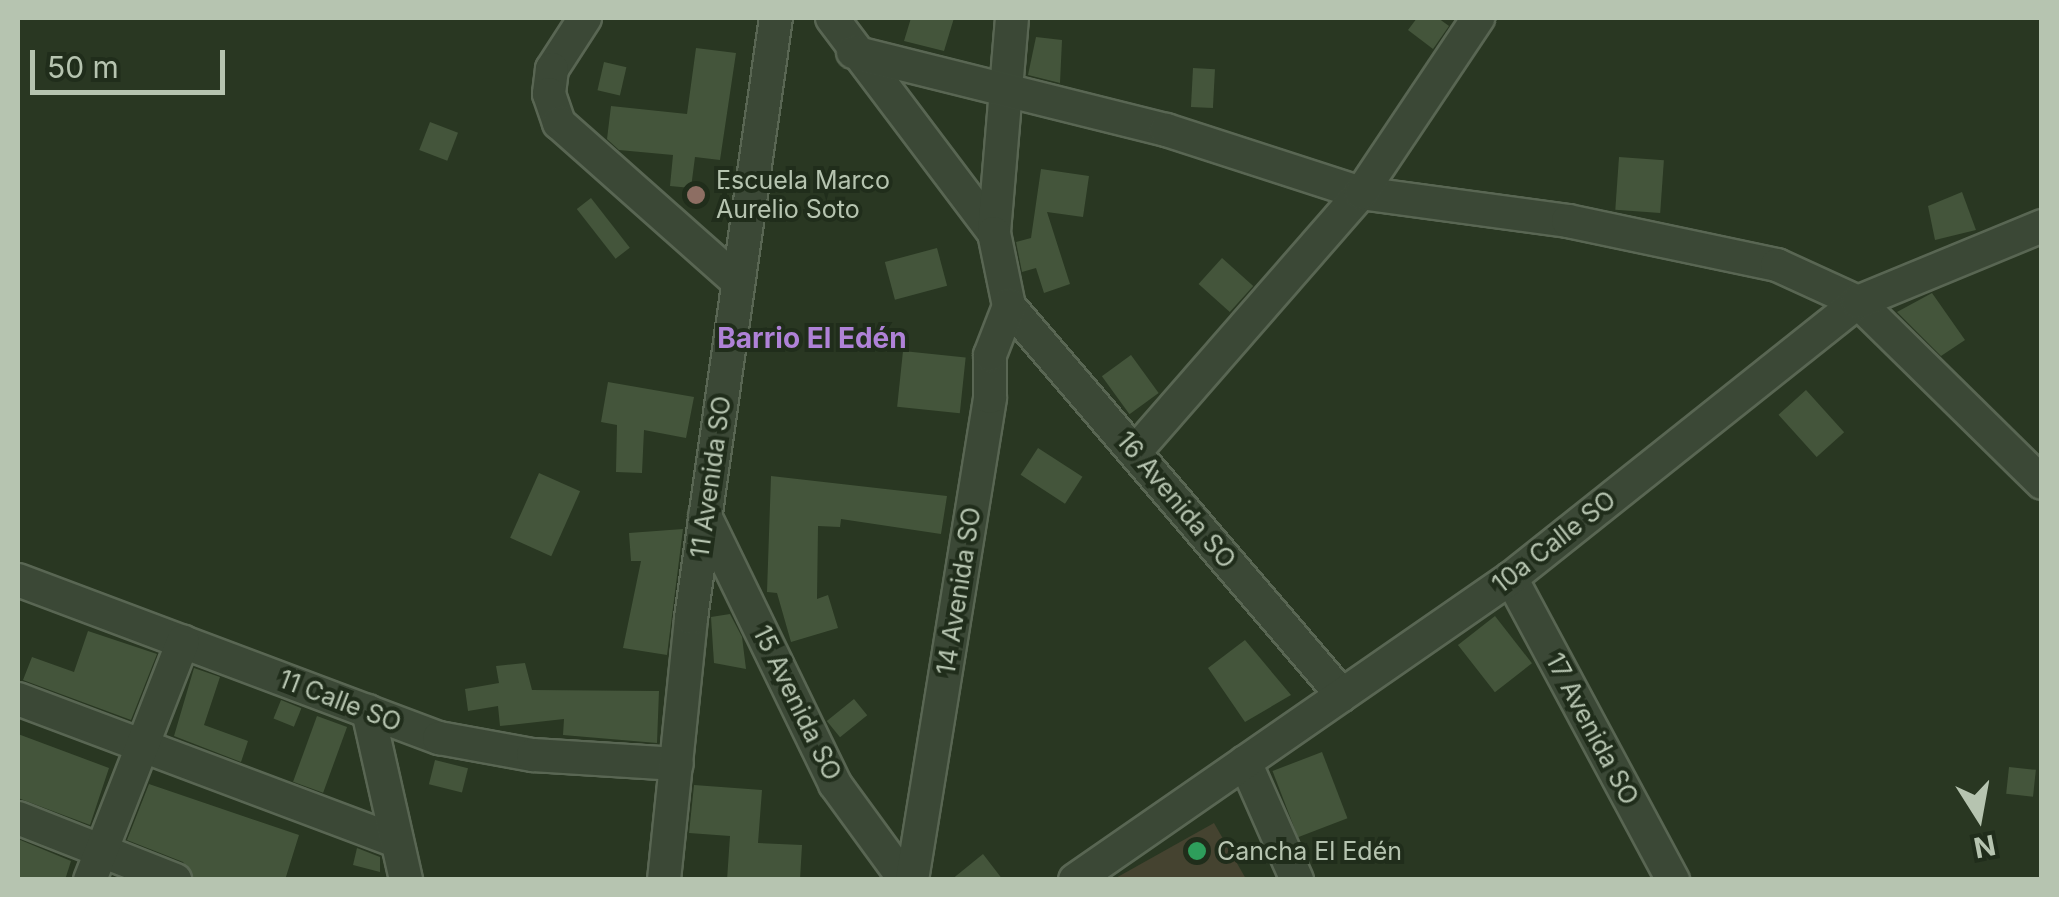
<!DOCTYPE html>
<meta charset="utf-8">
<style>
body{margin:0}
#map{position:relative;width:2059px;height:897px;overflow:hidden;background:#293722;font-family:Inter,sans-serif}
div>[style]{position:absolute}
.green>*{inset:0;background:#454330}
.building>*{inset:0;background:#44553b;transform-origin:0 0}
.roads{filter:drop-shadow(2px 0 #596653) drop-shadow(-2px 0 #596653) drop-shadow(0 2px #596653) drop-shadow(0 -2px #596653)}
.minor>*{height:32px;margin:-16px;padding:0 16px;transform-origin:16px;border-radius:16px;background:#3b4836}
.dots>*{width:28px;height:28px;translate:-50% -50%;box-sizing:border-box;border:5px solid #202d1b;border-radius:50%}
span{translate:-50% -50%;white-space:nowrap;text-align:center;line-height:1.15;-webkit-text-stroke:8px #202d1b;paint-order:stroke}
.poi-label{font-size:25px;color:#b6c4b0}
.left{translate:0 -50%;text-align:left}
.street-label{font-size:25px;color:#b6c4b0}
.neighbourhood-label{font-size:28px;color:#af82d7;font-weight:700}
.frame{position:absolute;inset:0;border:20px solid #b6c4b0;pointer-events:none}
.north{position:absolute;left:1929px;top:767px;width:100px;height:100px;-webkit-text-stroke:8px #202d1b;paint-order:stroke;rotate:169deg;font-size:28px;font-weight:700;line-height:40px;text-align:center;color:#b6c4b0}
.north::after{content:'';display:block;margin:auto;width:35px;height:45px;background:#b6c4b0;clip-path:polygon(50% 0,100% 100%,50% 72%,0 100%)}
.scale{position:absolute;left:30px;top:50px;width:195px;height:45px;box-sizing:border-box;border:5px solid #b6c4b0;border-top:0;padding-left:12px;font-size:30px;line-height:35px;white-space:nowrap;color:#b6c4b0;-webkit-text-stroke:8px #202d1b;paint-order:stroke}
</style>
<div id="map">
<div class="green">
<div style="clip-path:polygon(1214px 823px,1246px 879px,1114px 879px)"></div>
</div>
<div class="building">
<div style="clip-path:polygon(911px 18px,954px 18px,944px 51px,904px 41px)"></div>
<div style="clip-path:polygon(1417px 18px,1438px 18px,1449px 26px,1433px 49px,1408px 30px)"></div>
<div style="clip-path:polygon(1036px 37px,1062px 40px,1060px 83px,1028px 75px)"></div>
<div style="clip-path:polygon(696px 48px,736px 53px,720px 160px,695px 157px,691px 188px,670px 186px,673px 155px,619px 150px,607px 139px,611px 106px,687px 114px)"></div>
<div style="left:604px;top:62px;width:23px;height:29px;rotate:13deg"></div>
<div style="left:1193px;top:68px;width:22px;height:39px;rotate:3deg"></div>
<div style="left:430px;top:122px;width:30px;height:30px;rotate:21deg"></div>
<div style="left:1619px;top:157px;width:45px;height:53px;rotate:4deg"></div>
<div style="clip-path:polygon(1041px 169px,1089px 176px,1083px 217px,1047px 212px,1070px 284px,1044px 293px,1036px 268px,1022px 272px,1016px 242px,1031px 238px)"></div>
<div style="clip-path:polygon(1962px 192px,1976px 230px,1935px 240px,1928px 206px)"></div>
<div style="left:591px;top:198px;width:63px;height:18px;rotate:52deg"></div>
<div style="left:937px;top:248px;width:39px;height:54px;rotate:75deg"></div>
<div style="left:1222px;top:258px;width:42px;height:35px;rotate:42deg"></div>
<div style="clip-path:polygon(1932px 293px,1965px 340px,1941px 356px,1897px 312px)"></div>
<div style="left:903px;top:351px;width:63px;height:56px;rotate:6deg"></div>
<div style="left:1131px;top:355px;width:47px;height:36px;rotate:54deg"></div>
<div style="clip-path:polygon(608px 382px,694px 397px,686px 438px,644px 430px,642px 473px,616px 472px,617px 425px,601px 422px)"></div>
<div style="left:1806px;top:390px;width:57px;height:37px;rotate:48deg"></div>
<div style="left:1038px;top:448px;width:53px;height:32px;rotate:33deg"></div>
<div style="left:539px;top:473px;width:45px;height:71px;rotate:24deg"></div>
<div style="clip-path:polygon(771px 476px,947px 496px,941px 534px,841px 519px,840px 527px,818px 526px,817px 599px,828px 595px,838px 628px,791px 642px,777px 593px,767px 592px)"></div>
<div style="clip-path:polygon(683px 529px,667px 655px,623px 648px,641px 561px,631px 561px,629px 533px)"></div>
<div style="clip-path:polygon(730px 614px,742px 637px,746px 669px,714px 663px,711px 617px)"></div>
<div style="left:1495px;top:616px;width:60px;height:47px;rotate:52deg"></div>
<div style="clip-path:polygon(88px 631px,157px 654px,131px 720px,23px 680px,32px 657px,74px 672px)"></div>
<div style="clip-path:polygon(1245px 640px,1291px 695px,1245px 722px,1208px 668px)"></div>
<div style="clip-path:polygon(525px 663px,532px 690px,659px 691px,657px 743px,563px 735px,564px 719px,500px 726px,498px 706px,468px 711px,465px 689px,499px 683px,496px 666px)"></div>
<div style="clip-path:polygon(194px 668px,220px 677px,204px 725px,248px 741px,241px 762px,174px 736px)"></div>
<div style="left:854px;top:699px;width:21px;height:35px;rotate:51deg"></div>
<div style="left:281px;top:700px;width:22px;height:20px;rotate:22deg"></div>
<div style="left:317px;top:716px;width:32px;height:70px;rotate:20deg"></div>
<div style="clip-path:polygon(18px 734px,109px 768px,90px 825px,18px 798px)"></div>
<div style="left:1322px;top:752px;width:71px;height:53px;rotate:69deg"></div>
<div style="left:435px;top:760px;width:34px;height:25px;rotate:14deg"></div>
<div style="left:2009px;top:767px;width:27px;height:27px;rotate:6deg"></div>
<div style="clip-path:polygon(149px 784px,299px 835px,285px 880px,195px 880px,183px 862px,127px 840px)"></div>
<div style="clip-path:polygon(694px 785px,762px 790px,758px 843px,802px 845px,800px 880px,727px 880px,730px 836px,689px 833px)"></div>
<div style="clip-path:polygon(18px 839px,71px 861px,65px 880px,18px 880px)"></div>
<div style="clip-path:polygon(357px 848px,380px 857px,380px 872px,353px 865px)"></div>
<div style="clip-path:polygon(983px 854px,1003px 880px,951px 880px)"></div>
</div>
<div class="roads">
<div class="minor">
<div style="left:585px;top:18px;width:61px;rotate:122.9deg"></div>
<div style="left:552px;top:69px;width:25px;rotate:97deg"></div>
<div style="left:549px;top:94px;width:31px;rotate:71deg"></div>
<div style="left:559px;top:123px;width:239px;rotate:41.6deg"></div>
<div style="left:832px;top:18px;width:269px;rotate:53deg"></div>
<div style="left:1012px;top:18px;width:216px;rotate:94.8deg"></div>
<div style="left:994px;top:233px;width:75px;rotate:78.4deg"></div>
<div style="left:1009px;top:306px;width:512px;rotate:49.44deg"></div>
<div style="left:853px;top:52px;width:323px;rotate:14deg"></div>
<div style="left:1166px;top:130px;width:205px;rotate:17.9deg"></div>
<div style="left:1361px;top:193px;width:209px;rotate:7.7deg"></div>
<div style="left:1568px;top:221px;width:214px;rotate:11.9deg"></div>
<div style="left:1777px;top:265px;width:89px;rotate:24.6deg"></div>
<div style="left:1858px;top:302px;width:258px;rotate:44.5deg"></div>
<div style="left:1135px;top:452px;width:344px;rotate:-48.9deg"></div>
<div style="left:1361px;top:193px;width:211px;rotate:-56.2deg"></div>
<div style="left:705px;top:516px;width:298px;rotate:64.1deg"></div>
<div style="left:835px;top:784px;width:119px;rotate:53.9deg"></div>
<div style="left:1511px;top:578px;width:343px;rotate:61.8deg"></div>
<div style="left:18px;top:580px;width:450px;rotate:20.6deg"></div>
<div style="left:439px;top:738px;width:96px;rotate:10.3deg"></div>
<div style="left:533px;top:755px;width:144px;rotate:3.6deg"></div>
<div style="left:18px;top:699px;width:403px;rotate:20.6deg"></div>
<div style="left:368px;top:711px;width:173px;rotate:77.3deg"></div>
<div style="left:1245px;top:762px;width:129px;rotate:66.2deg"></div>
<div style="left:18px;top:818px;width:169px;rotate:21.5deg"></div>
<div style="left:90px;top:880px;width:256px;rotate:-68.7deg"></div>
<div style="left:664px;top:880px;width:263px;rotate:-84.1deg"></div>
<div style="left:691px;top:618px;width:606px;rotate:-81.94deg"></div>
<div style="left:912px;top:880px;width:489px;rotate:-80.8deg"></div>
<div style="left:990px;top:397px;width:42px;rotate:-90deg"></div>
<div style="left:990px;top:355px;width:53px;rotate:-68.8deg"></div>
<div style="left:1075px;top:880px;width:530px;rotate:-34.71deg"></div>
<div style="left:1511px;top:578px;width:443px;rotate:-38.5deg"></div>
<div style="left:1858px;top:302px;width:199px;rotate:-22.4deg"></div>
</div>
</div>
<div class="dots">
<div style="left:696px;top:195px;background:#8d6e63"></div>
<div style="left:1197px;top:851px;background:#2e9e5b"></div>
</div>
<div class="poi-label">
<span class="left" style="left:716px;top:195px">Escuela Marco<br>Aurelio Soto</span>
<span class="left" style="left:1217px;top:851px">Cancha El Edén</span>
</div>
<div class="street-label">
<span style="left:711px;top:477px;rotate:-82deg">11 Avenida SO</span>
<span style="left:1176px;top:500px;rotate:50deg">16 Avenida SO</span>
<span style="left:1554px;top:542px;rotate:-38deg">10a Calle SO</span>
<span style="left:959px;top:591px;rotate:-81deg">14 Avenida SO</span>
<span style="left:340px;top:701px;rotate:21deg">11 Calle SO</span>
<span style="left:797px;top:703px;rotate:64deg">15 Avenida SO</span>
<span style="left:1592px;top:729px;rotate:62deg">17 Avenida SO</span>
</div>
<div class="neighbourhood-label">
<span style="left:812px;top:338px">Barrio El Edén</span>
</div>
<div class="frame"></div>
<div class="north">N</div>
<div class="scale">50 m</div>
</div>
